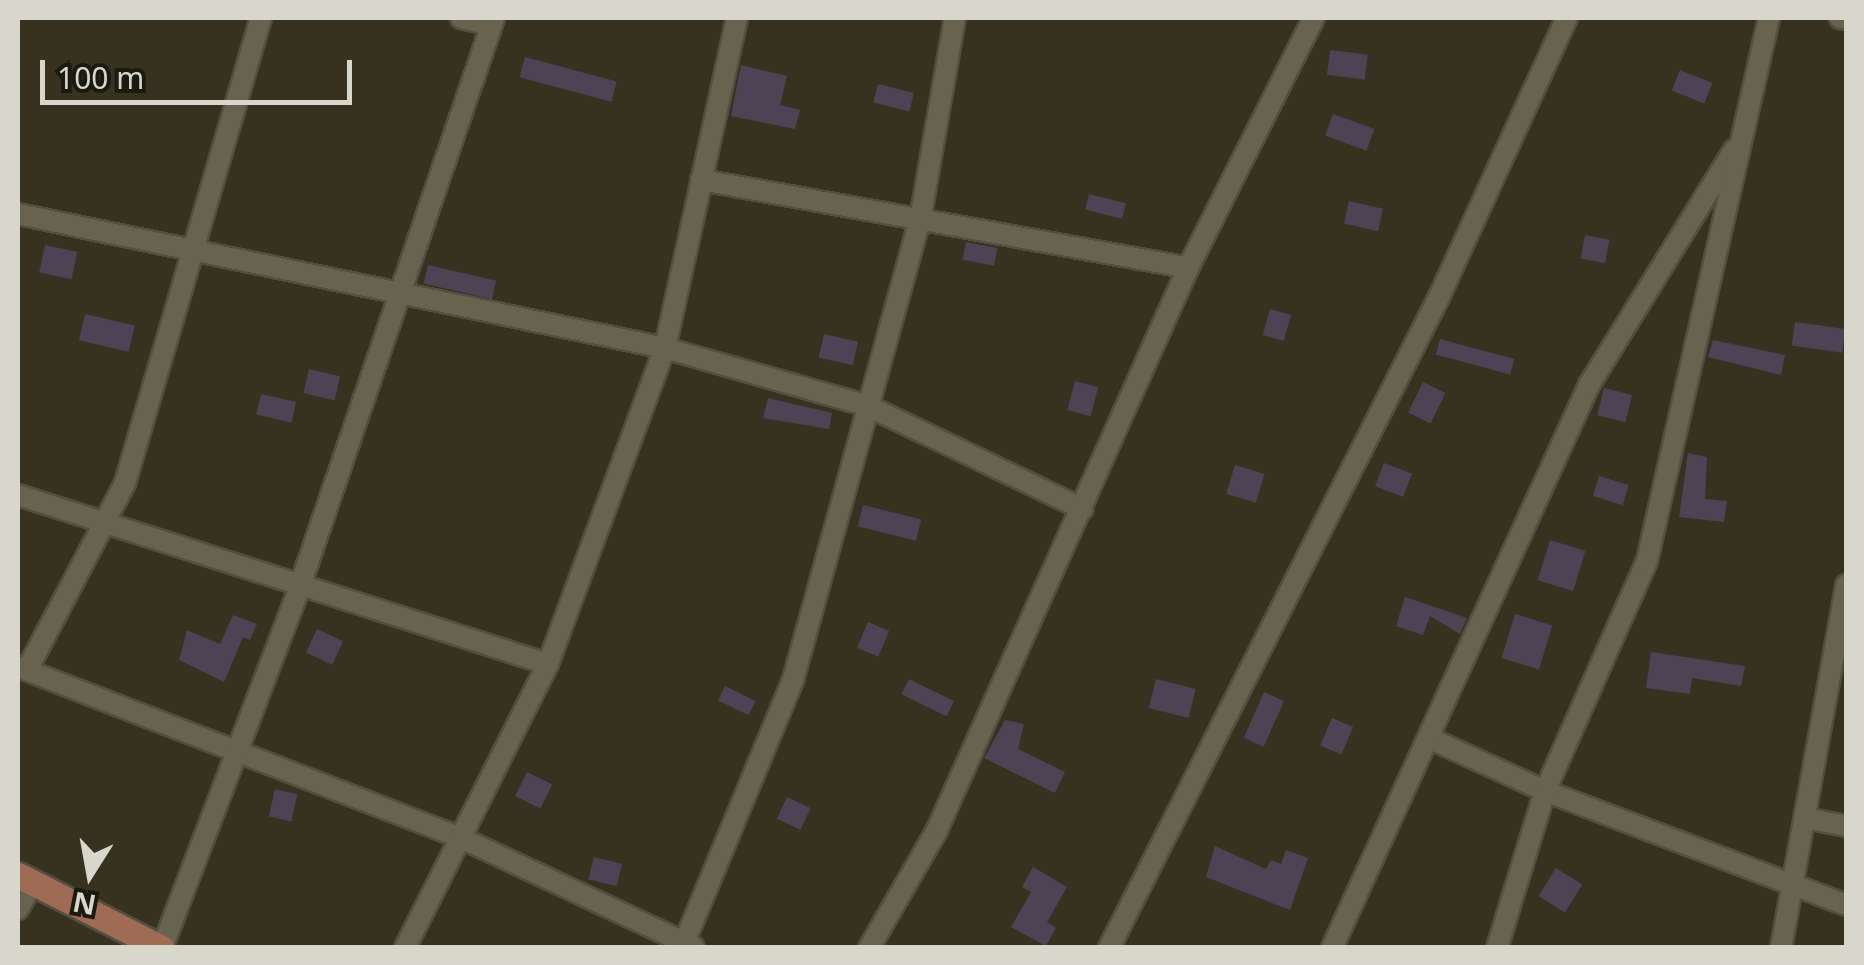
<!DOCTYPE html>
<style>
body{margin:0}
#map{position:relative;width:1864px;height:965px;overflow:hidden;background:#36321f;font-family:"Noto Sans",sans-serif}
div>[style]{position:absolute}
.building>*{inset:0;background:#4c4355;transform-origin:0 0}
.roads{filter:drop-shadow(2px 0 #514f3f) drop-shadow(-2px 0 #514f3f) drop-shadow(0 2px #514f3f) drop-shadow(0 -2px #514f3f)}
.minor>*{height:20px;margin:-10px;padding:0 10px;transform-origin:10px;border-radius:10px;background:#67634f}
.major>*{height:25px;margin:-12.5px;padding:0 12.5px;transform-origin:12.5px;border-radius:12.5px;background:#9f6b54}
span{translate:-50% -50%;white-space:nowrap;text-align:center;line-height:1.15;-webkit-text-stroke:8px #1b1a11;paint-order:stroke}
.frame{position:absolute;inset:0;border:20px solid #d8d7cb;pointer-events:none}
.north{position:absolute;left:40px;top:825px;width:100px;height:100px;-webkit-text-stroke:8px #1b1a11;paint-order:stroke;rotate:191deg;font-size:28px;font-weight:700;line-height:40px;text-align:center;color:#d8d7cb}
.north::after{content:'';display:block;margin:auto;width:35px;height:45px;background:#d8d7cb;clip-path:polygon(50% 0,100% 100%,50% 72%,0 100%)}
.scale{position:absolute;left:40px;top:60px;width:312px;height:45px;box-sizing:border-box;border:5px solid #d8d7cb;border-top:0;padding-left:12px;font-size:30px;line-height:35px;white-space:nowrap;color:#d8d7cb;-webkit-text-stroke:8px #1b1a11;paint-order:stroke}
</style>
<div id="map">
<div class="building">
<div style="left:1330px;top:50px;width:38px;height:25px;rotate:7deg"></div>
<div style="left:525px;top:57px;width:95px;height:21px;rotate:15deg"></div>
<div style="clip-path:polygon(741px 65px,787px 76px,780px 105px,800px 110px,795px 129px,731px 116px)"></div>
<div style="left:1680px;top:70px;width:35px;height:22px;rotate:22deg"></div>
<div style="left:878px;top:84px;width:37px;height:19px;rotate:14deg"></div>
<div style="left:1333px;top:114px;width:44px;height:23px;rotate:20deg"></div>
<div style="left:1089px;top:194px;width:38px;height:16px;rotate:14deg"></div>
<div style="left:1349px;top:201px;width:35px;height:23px;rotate:13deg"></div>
<div style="left:1585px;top:235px;width:25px;height:24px;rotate:11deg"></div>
<div style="left:966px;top:242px;width:32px;height:18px;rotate:11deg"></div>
<div style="left:45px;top:245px;width:33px;height:28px;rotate:12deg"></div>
<div style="left:428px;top:265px;width:70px;height:19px;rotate:13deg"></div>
<div style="left:1270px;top:309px;width:22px;height:27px;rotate:16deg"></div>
<div style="left:85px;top:314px;width:51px;height:27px;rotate:13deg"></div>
<div style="left:1795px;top:322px;width:51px;height:24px;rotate:8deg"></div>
<div style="left:824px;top:334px;width:35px;height:24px;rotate:13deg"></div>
<div style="left:1440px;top:339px;width:77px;height:16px;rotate:15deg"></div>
<div style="clip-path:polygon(1713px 340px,1785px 355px,1781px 375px,1708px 357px)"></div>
<div style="left:309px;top:369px;width:32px;height:25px;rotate:13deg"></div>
<div style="left:1075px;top:381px;width:24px;height:30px;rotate:15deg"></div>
<div style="left:1423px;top:382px;width:25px;height:34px;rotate:26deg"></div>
<div style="left:1604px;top:388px;width:29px;height:28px;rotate:14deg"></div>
<div style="left:261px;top:394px;width:36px;height:21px;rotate:13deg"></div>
<div style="clip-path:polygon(768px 398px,832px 413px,829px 429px,763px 418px)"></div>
<div style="clip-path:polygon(1688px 453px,1707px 457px,1705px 499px,1727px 501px,1724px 522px,1679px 517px)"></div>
<div style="left:1384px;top:463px;width:30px;height:25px;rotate:21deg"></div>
<div style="left:1235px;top:465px;width:31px;height:30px;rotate:17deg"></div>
<div style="left:1599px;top:476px;width:31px;height:21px;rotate:17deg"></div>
<div style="left:863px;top:505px;width:60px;height:22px;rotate:14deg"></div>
<div style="left:1550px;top:540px;width:37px;height:42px;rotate:17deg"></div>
<div style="clip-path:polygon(1405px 597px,1467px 618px,1460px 634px,1430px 616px,1423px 635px,1396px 626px)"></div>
<div style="left:1515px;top:614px;width:39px;height:46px;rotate:17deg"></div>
<div style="clip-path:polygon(233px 615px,257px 624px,250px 640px,243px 637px,224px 682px,179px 660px,187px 630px,220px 644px)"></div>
<div style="left:868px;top:622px;width:23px;height:28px;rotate:23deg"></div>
<div style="left:317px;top:629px;width:29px;height:26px;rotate:25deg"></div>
<div style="clip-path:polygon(1651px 652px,1745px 666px,1741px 686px,1692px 678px,1690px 694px,1646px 688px)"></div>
<div style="left:909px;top:679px;width:50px;height:17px;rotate:26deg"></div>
<div style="left:1156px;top:679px;width:41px;height:30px;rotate:14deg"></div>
<div style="left:725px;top:686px;width:34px;height:16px;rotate:26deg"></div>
<div style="left:1264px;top:692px;width:22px;height:50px;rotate:24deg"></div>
<div style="left:1332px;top:718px;width:23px;height:30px;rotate:23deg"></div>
<div style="clip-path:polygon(1005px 720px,1024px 724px,1018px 749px,1065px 772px,1055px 793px,984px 758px)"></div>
<div style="left:527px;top:772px;width:28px;height:27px;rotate:26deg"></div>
<div style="left:275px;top:789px;width:23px;height:28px;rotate:13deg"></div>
<div style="left:787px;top:797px;width:26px;height:24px;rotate:25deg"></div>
<div style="clip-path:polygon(1215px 846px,1266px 869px,1271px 860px,1281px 864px,1286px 850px,1308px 858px,1290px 910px,1206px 877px)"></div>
<div style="left:594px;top:857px;width:29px;height:23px;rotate:14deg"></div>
<div style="clip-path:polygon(1033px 867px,1067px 887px,1047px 922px,1056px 928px,1046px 946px,1011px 927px,1031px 892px,1022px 887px)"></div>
<div style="left:1556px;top:868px;width:31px;height:33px;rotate:32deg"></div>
</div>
<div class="roads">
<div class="minor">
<div style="left:461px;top:18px;width:31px;rotate:13deg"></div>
<div style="left:1840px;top:18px;width:6px;rotate:9deg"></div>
<div style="left:701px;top:180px;width:495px;rotate:10.2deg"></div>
<div style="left:18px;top:214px;width:661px;rotate:11.7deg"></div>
<div style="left:665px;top:348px;width:211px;rotate:15.9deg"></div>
<div style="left:868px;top:406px;width:238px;rotate:25.6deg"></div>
<div style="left:18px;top:495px;width:556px;rotate:17.69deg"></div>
<div style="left:18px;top:667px;width:473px;rotate:21.1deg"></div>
<div style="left:459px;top:837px;width:259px;rotate:25.1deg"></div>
<div style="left:27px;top:670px;width:211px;rotate:-62.3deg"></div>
<div style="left:125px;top:483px;width:484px;rotate:-73.7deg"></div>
<div style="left:1431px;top:739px;width:125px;rotate:24.5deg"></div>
<div style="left:1545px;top:791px;width:322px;rotate:20.7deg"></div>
<div style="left:1805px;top:818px;width:42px;rotate:11deg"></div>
<div style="left:18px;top:909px;width:30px;rotate:-60deg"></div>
<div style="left:162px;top:948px;width:387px;rotate:-69.1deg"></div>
<div style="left:300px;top:586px;width:600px;rotate:-71.14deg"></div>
<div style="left:405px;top:948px;width:318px;rotate:-63.3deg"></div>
<div style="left:548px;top:664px;width:337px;rotate:-69.7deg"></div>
<div style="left:665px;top:348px;width:338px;rotate:-77.7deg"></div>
<div style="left:682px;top:948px;width:290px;rotate:-67.5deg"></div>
<div style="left:793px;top:680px;width:477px;rotate:-74.6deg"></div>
<div style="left:920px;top:220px;width:205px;rotate:-80.2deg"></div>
<div style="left:869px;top:948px;width:136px;rotate:-60deg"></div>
<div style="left:937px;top:830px;width:616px;rotate:-65.93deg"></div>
<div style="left:1188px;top:268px;width:280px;rotate:-63.3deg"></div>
<div style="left:1109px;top:948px;width:730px;rotate:-63.12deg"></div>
<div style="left:1439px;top:297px;width:307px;rotate:-65.4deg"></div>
<div style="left:1332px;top:948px;width:619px;rotate:-65.46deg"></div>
<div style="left:1589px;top:385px;width:276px;rotate:-58.3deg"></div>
<div style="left:1497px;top:948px;width:164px;rotate:-73deg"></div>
<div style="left:1545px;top:791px;width:252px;rotate:-66.1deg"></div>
<div style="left:1647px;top:561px;width:557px;rotate:-77.34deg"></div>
<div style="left:1781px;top:948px;width:369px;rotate:-79.8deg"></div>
</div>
<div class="major">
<div style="left:18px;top:875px;width:161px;rotate:26.9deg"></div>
</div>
</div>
<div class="frame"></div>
<div class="north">N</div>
<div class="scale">100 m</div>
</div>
